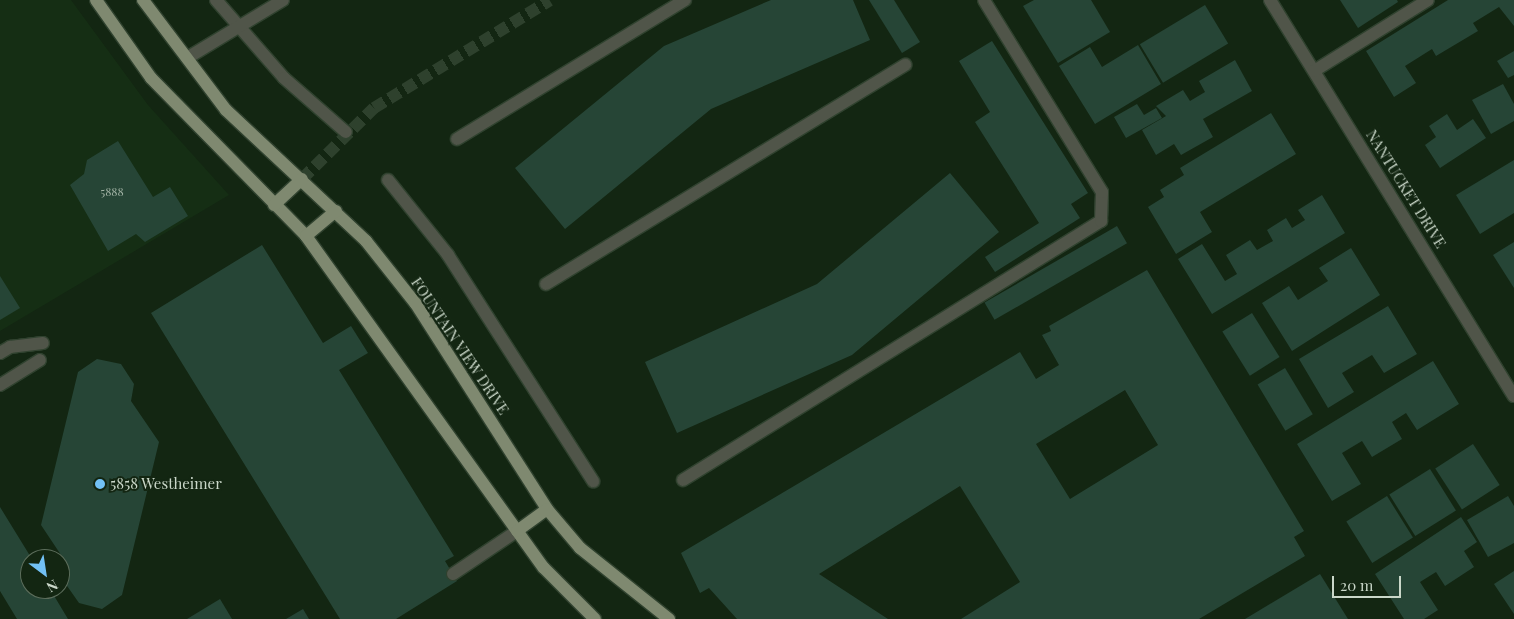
<!DOCTYPE html>
<style>
body{margin:0}
#map{position:relative;width:1514px;height:619px;overflow:hidden;background:#132612;font-family:"Playfair Display",serif}
div>[style]{position:absolute}
.built>*{inset:0;background:#152e14}
.building>*{inset:0;background:#264536;transform-origin:0 0}
.minor-tunnel>*{height:12px;margin-top:-6px;transform-origin:0;background:repeating-linear-gradient(90deg,#2e412d 0 12px,transparent 0 18px)}
.roads{filter:drop-shadow(1px 0 #30422f) drop-shadow(-1px 0 #30422f) drop-shadow(0 1px #30422f) drop-shadow(0 -1px #30422f)}
.minor>*{height:12px;margin:-6px;padding:0 6px;transform-origin:6px;border-radius:6px;background:#505549}
.major>*{height:12px;margin:-6px;padding:0 6px;transform-origin:6px;border-radius:6px;background:#7f8970}
.dots>*{width:14px;height:14px;translate:-50% -50%;box-sizing:border-box;border:2px solid #132612;border-radius:50%}
span{translate:-50% -50%;white-space:nowrap;text-align:center;line-height:1.15;-webkit-text-stroke:4px #132612;paint-order:stroke}
.number-label{font-size:12px;color:#a1b2a4}
.number-label span{-webkit-text-stroke-width:0}
.street-label{font-size:15px;color:#cad7c9}
.poi-label{font-size:15px;color:#cad7c9}
.left{translate:0 -50%;text-align:left}
.north{position:absolute;left:20px;top:549px;width:50px;height:50px;box-sizing:border-box;background:#132612;border:1px solid #5c6d5b;border-radius:50%;rotate:149deg;font-size:14px;font-weight:700;line-height:20px;text-align:center;color:#cad7c9}
.north::after{content:'';display:block;margin:auto;width:18px;height:22px;background:#72c1f5;clip-path:polygon(50% 0,100% 100%,50% 72%,0 100%)}
.scale{position:absolute;left:1332px;top:576px;width:69px;height:22px;box-sizing:border-box;border:2px solid #cad7c9;border-top:0;padding-left:6px;font-size:15px;line-height:18px;white-space:nowrap;color:#cad7c9;-webkit-text-stroke:4px #132612;paint-order:stroke}
</style>
<div id="map">
<div class="built">
<div style="clip-path:polygon(0 0,71px 0,148px 105px,229px 195px,0 331px)"></div>
</div>
<div class="building">
<div style="clip-path:polygon(771px 0,853px 0,870px 40px,711px 109px,565px 229px,515px 168px,664px 46px)"></div>
<div style="clip-path:polygon(869px 0,894px 0,920px 42px,902px 53px)"></div>
<div style="clip-path:polygon(1034px 0,1091px 0,1110px 32px,1058px 63px,1023px 6px)"></div>
<div style="clip-path:polygon(1340px 0,1397px 0,1398px 2px,1358px 28px)"></div>
<div style="clip-path:polygon(1448px 0,1514px 0,1514px 26px,1499px 7px,1473px 23px,1478px 31px,1436px 56px,1432px 49px,1405px 66px,1416px 83px,1394px 97px,1366px 51px)"></div>
<div style="left:1205px;top:5px;width:45px;height:76px;rotate:59deg"></div>
<div style="clip-path:polygon(992px 41px,1088px 193px,1071px 204px,1080px 218px,995px 272px,985px 257px,1039px 223px,975px 122px,990px 112px,959px 61px)"></div>
<div style="clip-path:polygon(1138px 45px,1161px 84px,1095px 124px,1059px 66px,1090px 47px,1102px 67px)"></div>
<div style="clip-path:polygon(1514px 51px,1514px 75px,1508px 78px,1497px 61px)"></div>
<div style="clip-path:polygon(1235px 60px,1252px 91px,1203px 119px,1213px 137px,1181px 155px,1174px 144px,1156px 155px,1142px 130px,1166px 116px,1156px 106px,1183px 90px,1190px 101px,1205px 92px,1199px 81px)"></div>
<div style="clip-path:polygon(1503px 84px,1514px 104px,1514px 121px,1491px 134px,1472px 100px)"></div>
<div style="clip-path:polygon(1137px 104px,1144px 115px,1156px 108px,1162px 118px,1126px 138px,1114px 117px)"></div>
<div style="clip-path:polygon(1271px 113px,1296px 154px,1200px 212px,1212px 232px,1176px 254px,1148px 207px,1164px 197px,1160px 190px,1184px 175px,1180px 168px)"></div>
<div style="clip-path:polygon(1447px 114px,1457px 130px,1473px 119px,1486px 138px,1440px 168px,1425px 145px,1436px 137px,1429px 126px)"></div>
<div style="clip-path:polygon(118px 141px,153px 197px,170px 187px,188px 216px,145px 242px,136px 234px,108px 251px,70px 185px,84px 174px,87px 160px)"></div>
<div style="clip-path:polygon(1514px 160px,1514px 213px,1480px 234px,1456px 195px)"></div>
<div style="clip-path:polygon(950px 173px,999px 232px,852px 355px,677px 433px,645px 362px,817px 284px)"></div>
<div style="clip-path:polygon(1322px 195px,1345px 233px,1212px 314px,1178px 259px,1202px 244px,1225px 281px,1237px 274px,1226px 255px,1250px 240px,1257px 250px,1273px 241px,1267px 230px,1286px 218px,1292px 228px,1305px 220px,1298px 210px)"></div>
<div style="left:1117px;top:226px;width:20px;height:153px;rotate:60deg"></div>
<div style="clip-path:polygon(1514px 242px,1514px 288px,1493px 255px)"></div>
<div style="clip-path:polygon(262px 245px,323px 343px,351px 326px,368px 353px,339px 370px,454px 556px,445px 561px,457px 581px,396px 619px,340px 619px,151px 313px)"></div>
<div style="clip-path:polygon(1351px 248px,1380px 295px,1292px 351px,1262px 303px,1289px 286px,1298px 300px,1328px 281px,1319px 268px)"></div>
<div style="clip-path:polygon(evenodd,1147px 270px,1304px 531px,1294px 537px,1305px 556px,1199px 619px,961px 619px,1020px 582px,960px 486px,819px 574px,888px 619px,737px 619px,709px 588px,700px 593px,681px 553px,1020px 352px,1036px 379px,1059px 365px,1042px 335px,1051px 331px,1049px 326px,1147px 270px,1125px 390px,1158px 445px,1070px 499px,1036px 444px,1125px 390px)"></div>
<div style="clip-path:polygon(0 276px,20px 308px,0 320px)"></div>
<div style="clip-path:polygon(1388px 306px,1417px 354px,1384px 373px,1372px 355px,1342px 373px,1354px 392px,1328px 408px,1299px 359px)"></div>
<div style="left:1252px;top:313px;width:52px;height:35px;rotate:58deg"></div>
<div style="clip-path:polygon(97px 359px,121px 364px,134px 384px,131px 401px,159px 442px,122px 595px,102px 609px,79px 603px,65px 583px,69px 567px,41px 525px,78px 372px)"></div>
<div style="clip-path:polygon(1433px 361px,1459px 404px,1417px 430px,1406px 413px,1392px 422px,1402px 439px,1372px 457px,1362px 441px,1342px 453px,1361px 484px,1332px 501px,1297px 444px)"></div>
<div style="left:1285px;top:368px;width:54px;height:32px;rotate:59deg"></div>
<div style="left:1473px;top:444px;width:49px;height:45px;rotate:57deg"></div>
<div style="left:1430px;top:469px;width:49px;height:48px;rotate:58deg"></div>
<div style="left:1387px;top:496px;width:49px;height:48px;rotate:58deg"></div>
<div style="clip-path:polygon(1508px 496px,1514px 506px,1514px 543px,1488px 557px,1467px 520px)"></div>
<div style="clip-path:polygon(0 507px,32px 559px,30px 589px,50px 589px,68px 619px,17px 619px,0 591px)"></div>
<div style="clip-path:polygon(1461px 517px,1477px 542px,1464px 551px,1474px 567px,1445px 586px,1436px 572px,1420px 582px,1438px 610px,1424px 619px,1404px 619px,1375px 574px)"></div>
<div style="clip-path:polygon(1514px 571px,1514px 614px,1494px 584px)"></div>
<div style="clip-path:polygon(1320px 574px,1348px 619px,1245px 619px)"></div>
<div style="clip-path:polygon(220px 599px,232px 619px,187px 619px)"></div>
<div style="clip-path:polygon(303px 609px,309px 619px,286px 619px)"></div>
</div>
<div class="minor-tunnel">
<div style="left:302px;top:179px;width:101px;rotate:-44.6deg"></div>
<div style="left:374px;top:108px;width:206px;rotate:-31.5deg"></div>
</div>
<div class="roads">
<div class="minor">
<div style="left:216px;top:0;width:103px;rotate:48.9deg"></div>
<div style="left:284px;top:78px;width:82px;rotate:41.1deg"></div>
<div style="left:1270px;top:0;width:465px;rotate:58.4deg"></div>
<div style="left:187px;top:58px;width:112px;rotate:-31.1deg"></div>
<div style="left:1314px;top:71px;width:134px;rotate:-31.9deg"></div>
<div style="left:457px;top:139px;width:267px;rotate:-31.4deg"></div>
<div style="left:388px;top:180px;width:96px;rotate:51.3deg"></div>
<div style="left:448px;top:255px;width:269px;rotate:57.3deg"></div>
<div style="left:546px;top:284px;width:421px;rotate:-31.4deg"></div>
<div style="left:0;top:353px;width:12px;rotate:-31deg"></div>
<div style="left:10px;top:347px;width:33px;rotate:-7deg"></div>
<div style="left:0;top:385px;width:47px;rotate:-32deg"></div>
<div style="left:683px;top:480px;width:492px;rotate:-31.8deg"></div>
<div style="left:1101px;top:221px;width:29px;rotate:-88deg"></div>
<div style="left:1102px;top:192px;width:225px;rotate:-121.6deg"></div>
<div style="left:453px;top:574px;width:77px;rotate:-33.9deg"></div>
</div>
<div class="major">
<div style="left:96px;top:0;width:95px;rotate:54.8deg"></div>
<div style="left:151px;top:78px;width:221px;rotate:45.5deg"></div>
<div style="left:306px;top:236px;width:408px;rotate:54.4deg"></div>
<div style="left:544px;top:568px;width:72px;rotate:45deg"></div>
<div style="left:143px;top:0;width:138px;rotate:53deg"></div>
<div style="left:226px;top:110px;width:192px;rotate:43.1deg"></div>
<div style="left:366px;top:241px;width:80px;rotate:51.6deg"></div>
<div style="left:416px;top:304px;width:243px;rotate:57.4deg"></div>
<div style="left:547px;top:509px;width:51px;rotate:49.8deg"></div>
<div style="left:580px;top:548px;width:114px;rotate:38.6deg"></div>
<div style="left:274px;top:205px;width:38px;rotate:-43deg"></div>
<div style="left:306px;top:236px;width:39px;rotate:-40deg"></div>
<div style="left:517px;top:531px;width:37px;rotate:-36deg"></div>
</div>
</div>
<div class="dots">
<div style="left:100px;top:484px;background:#72c1f5"></div>
</div>
<div class="number-label">
<span style="left:112px;top:192px">5888</span>
</div>
<div class="street-label">
<span style="left:1406px;top:189px;rotate:58deg">NANTUCKET DRIVE</span>
<span style="left:460px;top:346px;rotate:56deg">FOUNTAIN VIEW DRIVE</span>
</div>
<div class="poi-label">
<span class="left" style="left:110px;top:484px">5858 Westheimer</span>
</div>
<div class="north">N</div>
<div class="scale">20 m</div>
</div>
